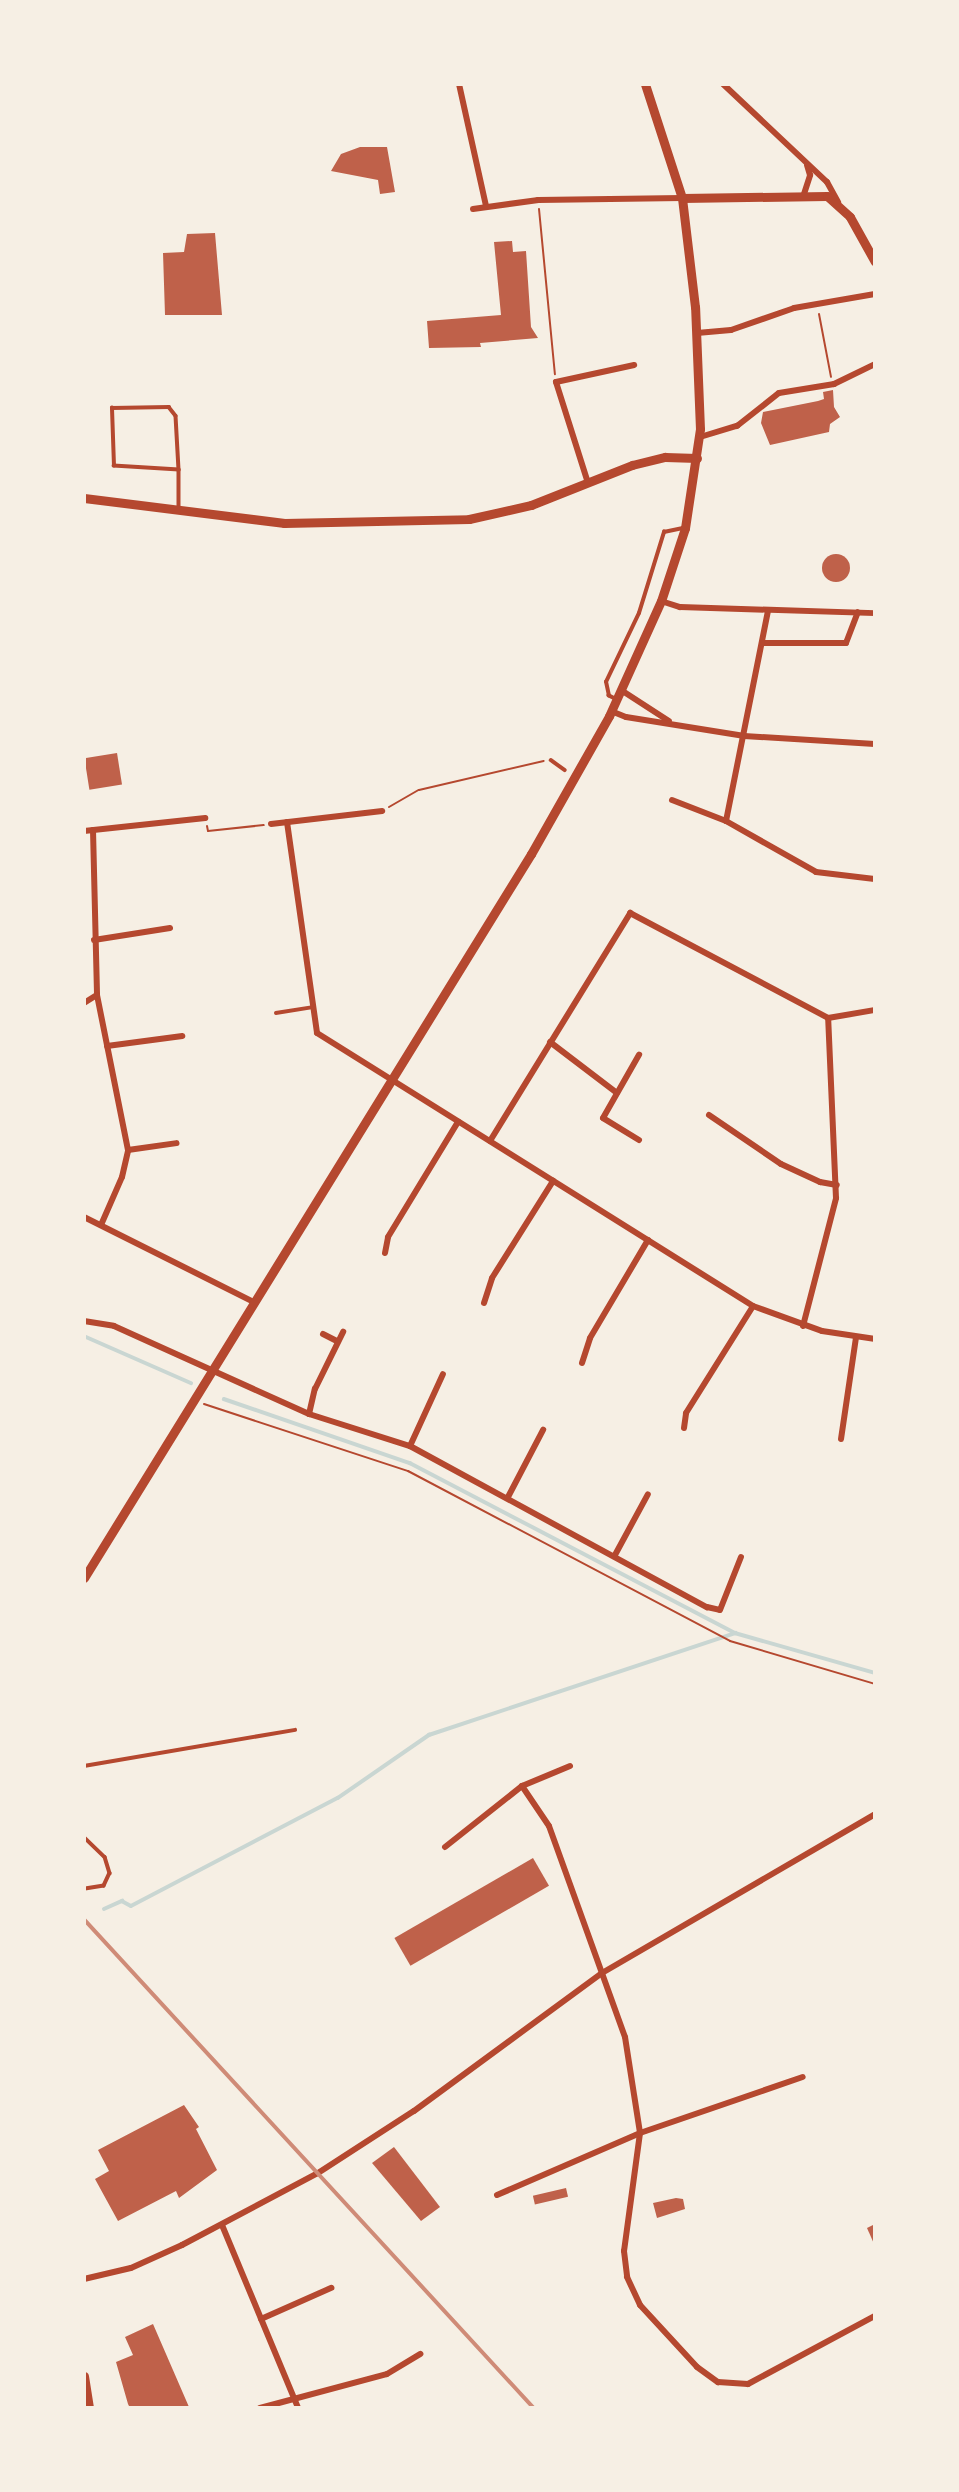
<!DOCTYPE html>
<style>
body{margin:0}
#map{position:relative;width:959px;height:2492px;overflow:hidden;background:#f6efe4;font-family:Poppins,sans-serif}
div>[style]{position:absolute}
.stream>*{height:3.5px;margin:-1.75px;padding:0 1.75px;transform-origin:1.75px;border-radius:1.75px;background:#c9d6d2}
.building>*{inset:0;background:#bf614a;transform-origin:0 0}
.round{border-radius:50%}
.path>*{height:2px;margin:-1px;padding:0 1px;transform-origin:1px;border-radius:1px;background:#b5482f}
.service>*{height:3.5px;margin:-1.75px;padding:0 1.75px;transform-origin:1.75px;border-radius:1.75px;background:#b5482f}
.minor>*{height:6px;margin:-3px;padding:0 3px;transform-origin:3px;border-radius:3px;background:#b5482f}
.secondary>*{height:9px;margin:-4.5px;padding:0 4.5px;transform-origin:4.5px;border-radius:4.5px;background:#b5482f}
.rail>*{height:3.5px;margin:-1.75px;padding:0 1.75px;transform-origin:1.75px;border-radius:1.75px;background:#cf8b77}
span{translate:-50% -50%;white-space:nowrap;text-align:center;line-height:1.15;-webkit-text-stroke:6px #f6efe4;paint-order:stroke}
.frame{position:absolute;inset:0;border:86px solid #f6efe4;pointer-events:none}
</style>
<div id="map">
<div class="stream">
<div style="left:84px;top:1336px;width:117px;rotate:23.7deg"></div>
<div style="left:224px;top:1399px;width:197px;rotate:19deg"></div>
<div style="left:410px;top:1463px;width:367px;rotate:27.6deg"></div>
<div style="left:735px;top:1633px;width:146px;rotate:15.9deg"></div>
<div style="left:104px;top:1909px;width:20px;rotate:-24deg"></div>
<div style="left:122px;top:1901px;width:10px;rotate:29deg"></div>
<div style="left:131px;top:1906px;width:233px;rotate:-27.6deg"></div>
<div style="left:338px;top:1798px;width:111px;rotate:-34.7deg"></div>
<div style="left:429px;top:1735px;width:323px;rotate:-18.4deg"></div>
</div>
<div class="building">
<div style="clip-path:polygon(360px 147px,387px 147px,395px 192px,380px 194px,378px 180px,331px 171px,341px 154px)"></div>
<div style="clip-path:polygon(215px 233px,222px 315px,165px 315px,163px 253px,184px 252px,187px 234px)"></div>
<div style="clip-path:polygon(512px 241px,513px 252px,526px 251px,531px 327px,538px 338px,480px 343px,481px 347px,429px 348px,427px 321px,501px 315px,494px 242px)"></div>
<div style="clip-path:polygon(833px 390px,834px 407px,840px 417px,830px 424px,829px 432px,770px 445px,761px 423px,763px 412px,818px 401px,824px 399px,823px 392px)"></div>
<div class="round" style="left:822px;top:554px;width:28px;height:28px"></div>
<div style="left:117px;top:753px;width:32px;height:33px;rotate:81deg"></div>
<div style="left:533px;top:1858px;width:32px;height:160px;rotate:60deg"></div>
<div style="clip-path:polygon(184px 2105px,199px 2127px,196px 2129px,217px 2170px,179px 2198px,176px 2191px,118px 2221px,95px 2179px,109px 2171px,98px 2150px)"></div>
<div style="clip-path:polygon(394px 2147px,440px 2207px,421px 2221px,372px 2163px)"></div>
<div style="left:566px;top:2188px;width:9px;height:34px;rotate:77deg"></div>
<div style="clip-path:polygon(676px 2198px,683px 2199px,685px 2209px,657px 2218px,653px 2203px)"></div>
<div style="clip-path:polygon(875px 2224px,875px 2246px,867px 2228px)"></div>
<div style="clip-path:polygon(153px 2324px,189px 2407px,186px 2408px,130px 2408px,128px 2404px,116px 2362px,133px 2355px,125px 2337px)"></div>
</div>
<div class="path">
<div style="left:539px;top:209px;width:166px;rotate:84.5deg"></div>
<div style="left:819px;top:314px;width:64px;rotate:79.2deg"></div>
<div style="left:389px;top:807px;width:34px;rotate:-30deg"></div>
<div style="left:419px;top:790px;width:128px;rotate:-13.1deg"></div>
<div style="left:207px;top:826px;width:5px;rotate:79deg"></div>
<div style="left:208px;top:831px;width:56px;rotate:-6.1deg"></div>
<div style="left:204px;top:1404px;width:215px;rotate:18.2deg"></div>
<div style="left:408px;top:1471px;width:364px;rotate:27.8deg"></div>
<div style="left:730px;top:1641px;width:151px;rotate:16.5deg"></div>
</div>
<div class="service">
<div style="left:179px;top:470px;width:65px;rotate:-176.5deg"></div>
<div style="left:114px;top:466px;width:58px;rotate:-92deg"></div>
<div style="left:112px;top:408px;width:57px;rotate:-1deg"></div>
<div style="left:169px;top:407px;width:11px;rotate:52deg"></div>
<div style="left:176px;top:416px;width:54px;rotate:86.8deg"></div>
<div style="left:179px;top:470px;width:40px;rotate:90deg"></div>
<div style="left:615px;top:699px;width:7px;rotate:-153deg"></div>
<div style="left:609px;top:696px;width:14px;rotate:-102deg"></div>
<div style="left:606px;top:682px;width:76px;rotate:-64.4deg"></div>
<div style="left:639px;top:613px;width:85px;rotate:-72.8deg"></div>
<div style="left:664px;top:532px;width:19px;rotate:-12deg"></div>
<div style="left:551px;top:760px;width:17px;rotate:36deg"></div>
<div style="left:276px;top:1013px;width:37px;rotate:-9deg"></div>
<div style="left:84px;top:1766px;width:214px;rotate:-9.7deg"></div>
<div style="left:84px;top:1837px;width:29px;rotate:44deg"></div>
<div style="left:105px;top:1857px;width:17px;rotate:73deg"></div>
<div style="left:110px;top:1873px;width:14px;rotate:115deg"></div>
<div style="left:104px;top:1886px;width:20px;rotate:171deg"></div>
</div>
<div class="minor">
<div style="left:459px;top:84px;width:125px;rotate:77.5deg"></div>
<div style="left:723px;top:84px;width:143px;rotate:43.3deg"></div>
<div style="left:827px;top:182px;width:23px;rotate:61deg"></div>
<div style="left:804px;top:194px;width:20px;rotate:-72deg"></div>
<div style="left:810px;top:175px;width:10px;rotate:-107deg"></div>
<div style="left:473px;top:209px;width:66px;rotate:-7.9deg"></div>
<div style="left:538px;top:200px;width:144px;rotate:-0.8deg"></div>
<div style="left:697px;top:333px;width:34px;rotate:-5deg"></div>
<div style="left:731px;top:330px;width:67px;rotate:-19.2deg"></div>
<div style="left:794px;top:308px;width:82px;rotate:-9.8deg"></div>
<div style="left:700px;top:437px;width:39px;rotate:-17deg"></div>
<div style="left:737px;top:426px;width:53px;rotate:-38.2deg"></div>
<div style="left:779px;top:393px;width:56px;rotate:-9.3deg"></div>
<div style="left:834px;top:384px;width:46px;rotate:-26deg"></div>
<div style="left:588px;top:483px;width:106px;rotate:-107.6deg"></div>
<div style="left:556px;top:382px;width:80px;rotate:-12.3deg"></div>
<div style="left:661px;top:601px;width:20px;rotate:18deg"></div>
<div style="left:680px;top:607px;width:195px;rotate:1.8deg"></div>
<div style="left:762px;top:643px;width:84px"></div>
<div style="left:846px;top:643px;width:33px;rotate:-69deg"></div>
<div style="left:621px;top:690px;width:57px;rotate:32.9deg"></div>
<div style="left:611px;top:711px;width:16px;rotate:22deg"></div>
<div style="left:626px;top:717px;width:120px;rotate:9.1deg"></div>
<div style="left:744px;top:736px;width:131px;rotate:3.5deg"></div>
<div style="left:672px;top:800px;width:58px;rotate:21.3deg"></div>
<div style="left:726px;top:821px;width:103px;rotate:29.5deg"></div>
<div style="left:816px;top:872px;width:59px;rotate:6.8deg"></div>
<div style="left:726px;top:821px;width:214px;rotate:-78.7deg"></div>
<div style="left:287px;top:822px;width:213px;rotate:81.9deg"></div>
<div style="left:317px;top:1033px;width:514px;rotate:32.05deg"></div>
<div style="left:753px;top:1306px;width:73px;rotate:19.9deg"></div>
<div style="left:822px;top:1331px;width:54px;rotate:8.6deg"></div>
<div style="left:271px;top:824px;width:112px;rotate:-6.7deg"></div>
<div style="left:93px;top:830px;width:165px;rotate:88.6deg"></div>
<div style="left:97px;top:995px;width:158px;rotate:78.7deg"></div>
<div style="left:128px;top:1150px;width:49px;rotate:-8.1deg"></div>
<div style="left:84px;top:831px;width:122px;rotate:-6.1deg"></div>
<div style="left:94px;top:940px;width:77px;rotate:-9deg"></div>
<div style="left:84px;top:1003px;width:15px;rotate:-32deg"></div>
<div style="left:550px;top:1042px;width:84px;rotate:37.3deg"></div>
<div style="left:107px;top:1046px;width:76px;rotate:-7.6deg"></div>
<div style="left:709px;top:1115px;width:87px;rotate:34.2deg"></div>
<div style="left:781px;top:1164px;width:43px;rotate:24.8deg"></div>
<div style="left:820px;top:1182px;width:17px;rotate:10deg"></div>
<div style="left:639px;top:1140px;width:42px;rotate:-148.6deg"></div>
<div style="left:603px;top:1118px;width:73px;rotate:-60.3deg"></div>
<div style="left:490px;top:1141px;width:268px;rotate:-58.4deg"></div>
<div style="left:630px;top:913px;width:224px;rotate:27.9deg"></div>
<div style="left:828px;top:1018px;width:48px;rotate:-9.7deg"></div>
<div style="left:84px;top:1217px;width:190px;rotate:26.6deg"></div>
<div style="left:101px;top:1225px;width:52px;rotate:-66.4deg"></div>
<div style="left:122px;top:1177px;width:28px;rotate:-77deg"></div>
<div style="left:385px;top:1253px;width:16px;rotate:-79deg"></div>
<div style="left:388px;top:1237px;width:135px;rotate:-58.7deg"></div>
<div style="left:484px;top:1303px;width:26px;rotate:-72deg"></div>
<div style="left:492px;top:1278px;width:115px;rotate:-57.8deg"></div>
<div style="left:84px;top:1321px;width:30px;rotate:9deg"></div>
<div style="left:114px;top:1326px;width:214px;rotate:24.3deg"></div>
<div style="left:309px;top:1414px;width:106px;rotate:17.6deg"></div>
<div style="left:410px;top:1446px;width:338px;rotate:28.5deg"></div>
<div style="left:707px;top:1607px;width:13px;rotate:13deg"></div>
<div style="left:720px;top:1610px;width:57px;rotate:-68.4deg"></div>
<div style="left:803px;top:1326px;width:132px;rotate:-75.5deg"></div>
<div style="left:836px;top:1198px;width:180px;rotate:-92.5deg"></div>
<div style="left:323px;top:1334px;width:16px;rotate:27deg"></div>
<div style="left:582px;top:1363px;width:26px;rotate:-72deg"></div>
<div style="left:590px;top:1338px;width:114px;rotate:-59.4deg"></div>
<div style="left:309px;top:1414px;width:26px;rotate:-77deg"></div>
<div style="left:315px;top:1389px;width:64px;rotate:-63.8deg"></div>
<div style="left:684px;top:1428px;width:15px;rotate:-82deg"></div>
<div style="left:686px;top:1413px;width:126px;rotate:-57.9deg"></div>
<div style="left:841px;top:1439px;width:103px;rotate:-81.6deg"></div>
<div style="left:410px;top:1446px;width:79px;rotate:-65.4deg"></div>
<div style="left:508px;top:1497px;width:76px;rotate:-62.4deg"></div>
<div style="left:615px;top:1555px;width:69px;rotate:-61.6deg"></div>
<div style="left:522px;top:1786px;width:48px;rotate:56deg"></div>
<div style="left:549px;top:1826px;width:224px;rotate:70.2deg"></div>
<div style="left:625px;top:2037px;width:97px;rotate:81.1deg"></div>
<div style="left:640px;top:2133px;width:119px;rotate:97.7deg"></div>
<div style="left:624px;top:2251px;width:26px;rotate:83deg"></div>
<div style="left:627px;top:2277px;width:31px;rotate:65deg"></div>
<div style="left:640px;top:2305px;width:84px;rotate:47.4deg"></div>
<div style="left:697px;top:2367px;width:26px;rotate:36deg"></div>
<div style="left:718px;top:2382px;width:30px;rotate:4deg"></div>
<div style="left:748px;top:2384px;width:144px;rotate:-28.2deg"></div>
<div style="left:445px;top:1847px;width:98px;rotate:-38.4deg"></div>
<div style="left:522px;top:1786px;width:52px;rotate:-22.6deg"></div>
<div style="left:497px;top:2195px;width:156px;rotate:-23.4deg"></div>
<div style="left:640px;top:2133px;width:172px;rotate:-19deg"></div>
<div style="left:222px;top:2225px;width:198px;rotate:67.4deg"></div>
<div style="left:84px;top:2279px;width:48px;rotate:-13.2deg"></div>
<div style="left:131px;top:2268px;width:56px;rotate:-24.3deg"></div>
<div style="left:182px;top:2245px;width:154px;rotate:-27.9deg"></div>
<div style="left:318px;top:2173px;width:114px;rotate:-32.9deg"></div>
<div style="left:414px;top:2111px;width:233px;rotate:-36.3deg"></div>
<div style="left:602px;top:1973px;width:316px;rotate:-30.2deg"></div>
<div style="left:261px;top:2319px;width:77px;rotate:-23.9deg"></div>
<div style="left:260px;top:2408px;width:131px;rotate:-15deg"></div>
<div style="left:387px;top:2374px;width:39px;rotate:-31deg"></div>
</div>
<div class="secondary">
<div style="left:682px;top:198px;width:145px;rotate:-0.8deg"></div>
<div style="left:827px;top:196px;width:31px;rotate:42deg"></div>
<div style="left:850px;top:217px;width:51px;rotate:60.9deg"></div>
<div style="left:84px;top:498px;width:202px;rotate:7.1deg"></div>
<div style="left:284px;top:523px;width:185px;rotate:-1.2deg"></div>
<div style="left:469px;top:519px;width:64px;rotate:-12.7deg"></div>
<div style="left:531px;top:505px;width:109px;rotate:-21.6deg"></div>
<div style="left:632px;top:465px;width:34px;rotate:-14deg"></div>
<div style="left:665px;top:457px;width:32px;rotate:2deg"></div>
<div style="left:84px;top:1578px;width:851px;rotate:-58.31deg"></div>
<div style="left:531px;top:854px;width:159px;rotate:-60.5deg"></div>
<div style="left:609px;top:716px;width:126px;rotate:-65.7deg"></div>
<div style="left:661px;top:601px;width:77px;rotate:-71.8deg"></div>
<div style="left:685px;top:528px;width:100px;rotate:-81.4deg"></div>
<div style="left:700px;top:429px;width:122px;rotate:-92.3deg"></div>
<div style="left:695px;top:307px;width:110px;rotate:-96.8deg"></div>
<div style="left:682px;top:198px;width:120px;rotate:-108deg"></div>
<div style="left:84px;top:2376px;width:32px;rotate:81deg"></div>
</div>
<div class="rail">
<div style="left:84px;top:1919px;width:665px;rotate:47.38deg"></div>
</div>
<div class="frame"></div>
</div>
